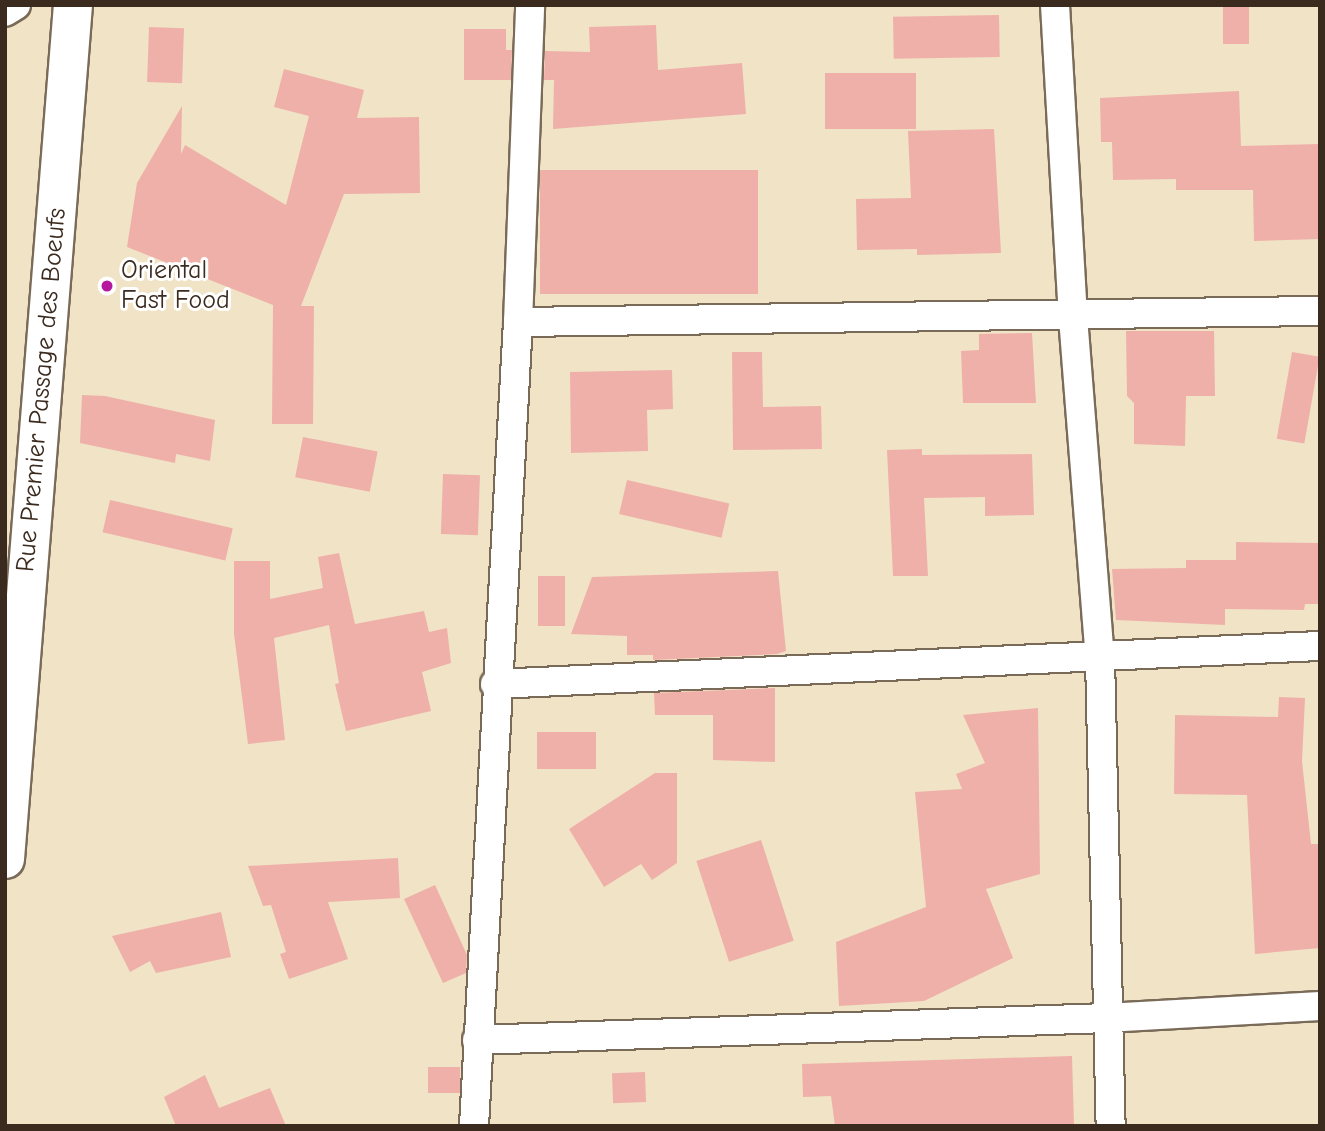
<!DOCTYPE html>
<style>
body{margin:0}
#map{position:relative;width:1325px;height:1131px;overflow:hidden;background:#f0e3c6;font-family:"Comic Neue",sans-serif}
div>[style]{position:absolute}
.building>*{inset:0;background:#efb0a9;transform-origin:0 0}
.roads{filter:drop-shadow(2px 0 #7a6b59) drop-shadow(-2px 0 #7a6b59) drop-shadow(0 2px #7a6b59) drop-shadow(0 -2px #7a6b59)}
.minor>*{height:28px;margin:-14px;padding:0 14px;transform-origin:14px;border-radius:14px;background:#fff}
.secondary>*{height:38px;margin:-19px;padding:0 19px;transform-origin:19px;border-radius:19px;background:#fff}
.dots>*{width:19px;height:19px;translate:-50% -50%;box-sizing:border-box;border:4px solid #fff;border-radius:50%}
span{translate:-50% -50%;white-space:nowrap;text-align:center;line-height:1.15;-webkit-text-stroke:6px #fff;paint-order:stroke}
.poi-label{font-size:26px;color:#3b2a1e}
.left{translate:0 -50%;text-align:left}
.street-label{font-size:26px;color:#3b2a1e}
.frame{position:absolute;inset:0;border:7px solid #3b2a1e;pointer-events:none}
</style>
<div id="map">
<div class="building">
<div style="left:1223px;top:5px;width:26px;height:39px"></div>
<div style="left:999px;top:15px;width:42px;height:106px;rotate:89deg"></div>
<div style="clip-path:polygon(656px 25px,658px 70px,742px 63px,746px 114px,553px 129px,554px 80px,544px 80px,545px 51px,590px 52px,589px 27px)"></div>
<div style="left:149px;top:27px;width:35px;height:55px;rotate:2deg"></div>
<div style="clip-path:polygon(464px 29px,506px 29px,506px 50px,512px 50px,511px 80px,464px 80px)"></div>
<div style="clip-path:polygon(284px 69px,364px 90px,357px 118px,419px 117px,420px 193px,344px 194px,301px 306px,314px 306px,313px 424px,272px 424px,273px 305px,127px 247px,137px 183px,182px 106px,181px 154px,185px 145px,286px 205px,309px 116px,274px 107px)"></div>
<div style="left:825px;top:73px;width:91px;height:56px"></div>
<div style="clip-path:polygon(1239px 91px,1241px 146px,1320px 144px,1320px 239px,1254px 241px,1253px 190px,1176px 190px,1176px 179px,1113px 180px,1112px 142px,1101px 142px,1100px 98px)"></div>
<div style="clip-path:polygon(994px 129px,1001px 253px,917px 255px,917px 249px,857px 250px,856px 199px,911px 198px,908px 131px)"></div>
<div style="left:540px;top:170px;width:218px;height:124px"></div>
<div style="clip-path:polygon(1126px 331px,1214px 331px,1215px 396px,1186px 396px,1185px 446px,1134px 444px,1134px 403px,1127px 396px)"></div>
<div style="clip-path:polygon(1032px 333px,1036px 403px,963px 403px,961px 351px,979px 350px,979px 334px)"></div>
<div style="clip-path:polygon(732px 352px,762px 352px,763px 407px,821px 406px,822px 449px,733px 450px)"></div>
<div style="left:1292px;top:352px;width:28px;height:88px;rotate:10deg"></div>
<div style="clip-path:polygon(672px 370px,673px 409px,647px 410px,648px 451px,571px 453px,570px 372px)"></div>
<div style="clip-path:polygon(82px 395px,105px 396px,215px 420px,210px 461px,176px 454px,175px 463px,80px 443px)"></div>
<div style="left:303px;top:437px;width:76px;height:41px;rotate:11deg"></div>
<div style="clip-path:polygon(922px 449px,922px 455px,1032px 454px,1034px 515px,985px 516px,985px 497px,924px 498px,928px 576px,893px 576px,887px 450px)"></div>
<div style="left:443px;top:474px;width:37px;height:60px;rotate:2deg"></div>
<div style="left:627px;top:480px;width:105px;height:35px;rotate:13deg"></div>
<div style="left:110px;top:500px;width:126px;height:33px;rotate:13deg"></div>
<div style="clip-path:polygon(1236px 542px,1320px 543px,1320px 604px,1305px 604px,1304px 610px,1225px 609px,1225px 625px,1116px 620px,1112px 569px,1186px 568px,1186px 560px,1236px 560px)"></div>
<div style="clip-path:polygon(339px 553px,355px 624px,424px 611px,429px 632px,447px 628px,451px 663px,422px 672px,431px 711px,346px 731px,335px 684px,339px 683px,329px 625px,274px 638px,285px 740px,248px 744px,234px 634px,234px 561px,270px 561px,270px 599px,323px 588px,318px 557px)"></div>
<div style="clip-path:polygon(778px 571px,786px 651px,777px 654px,653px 660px,653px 655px,627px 655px,627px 636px,571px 634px,592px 577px)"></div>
<div style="left:538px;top:576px;width:27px;height:50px"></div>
<div style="clip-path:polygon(775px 688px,775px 762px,713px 760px,713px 715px,655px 715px,654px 693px)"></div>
<div style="clip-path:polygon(1279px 697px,1305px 698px,1302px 761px,1311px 844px,1320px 844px,1320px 948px,1255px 954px,1247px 795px,1174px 794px,1175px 715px,1278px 717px)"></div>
<div style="clip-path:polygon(1038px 708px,1040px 874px,986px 889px,1013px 958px,924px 1001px,839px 1006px,836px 942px,926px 907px,915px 792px,962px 789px,956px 774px,985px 763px,963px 715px)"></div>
<div style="left:537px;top:732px;width:59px;height:37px"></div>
<div style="clip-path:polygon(655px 773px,677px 773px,677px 863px,652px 880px,641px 864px,604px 887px,569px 829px)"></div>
<div style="left:761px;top:840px;width:106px;height:68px;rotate:72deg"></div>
<div style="clip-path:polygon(398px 858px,400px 898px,328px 902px,348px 959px,289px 979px,280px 954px,286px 952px,271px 905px,263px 906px,248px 866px)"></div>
<div style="clip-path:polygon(435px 885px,467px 955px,466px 973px,443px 983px,404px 899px)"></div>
<div style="clip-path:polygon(221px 912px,231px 957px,156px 973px,150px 961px,130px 972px,112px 936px)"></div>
<div style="clip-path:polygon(1072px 1056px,1074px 1126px,835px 1126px,831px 1096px,803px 1097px,802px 1064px)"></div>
<div style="left:428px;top:1067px;width:32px;height:26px"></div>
<div style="left:645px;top:1072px;width:30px;height:33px;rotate:88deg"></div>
<div style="clip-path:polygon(205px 1075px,219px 1108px,270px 1088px,286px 1126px,176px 1126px,164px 1097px)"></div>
</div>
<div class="roads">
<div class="minor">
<div style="left:1055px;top:5px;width:313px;rotate:86.7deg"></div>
<div style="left:1073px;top:317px;width:341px;rotate:85.5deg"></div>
<div style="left:1100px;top:657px;width:469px;rotate:88.7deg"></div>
<div style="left:5px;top:12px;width:13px;rotate:-32deg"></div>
<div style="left:518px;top:322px;width:802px;rotate:-0.79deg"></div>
<div style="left:495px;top:684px;width:826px;rotate:-2.64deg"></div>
<div style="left:477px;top:1040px;width:629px;rotate:-2deg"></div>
<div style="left:1106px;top:1018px;width:214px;rotate:-3.2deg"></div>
<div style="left:474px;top:1126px;width:805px;rotate:-86.87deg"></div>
<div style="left:518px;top:322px;width:317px;rotate:-87.8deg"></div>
</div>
<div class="secondary">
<div style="left:5px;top:859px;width:857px;rotate:-85.45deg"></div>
</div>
</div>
<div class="dots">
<div style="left:107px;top:286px;background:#b5179e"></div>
</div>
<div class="poi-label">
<span class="left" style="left:121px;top:286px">Oriental<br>Fast Food</span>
</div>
<div class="street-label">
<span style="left:42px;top:390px;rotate:-85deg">Rue Premier Passage des Boeufs</span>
</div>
<div class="frame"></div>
</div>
